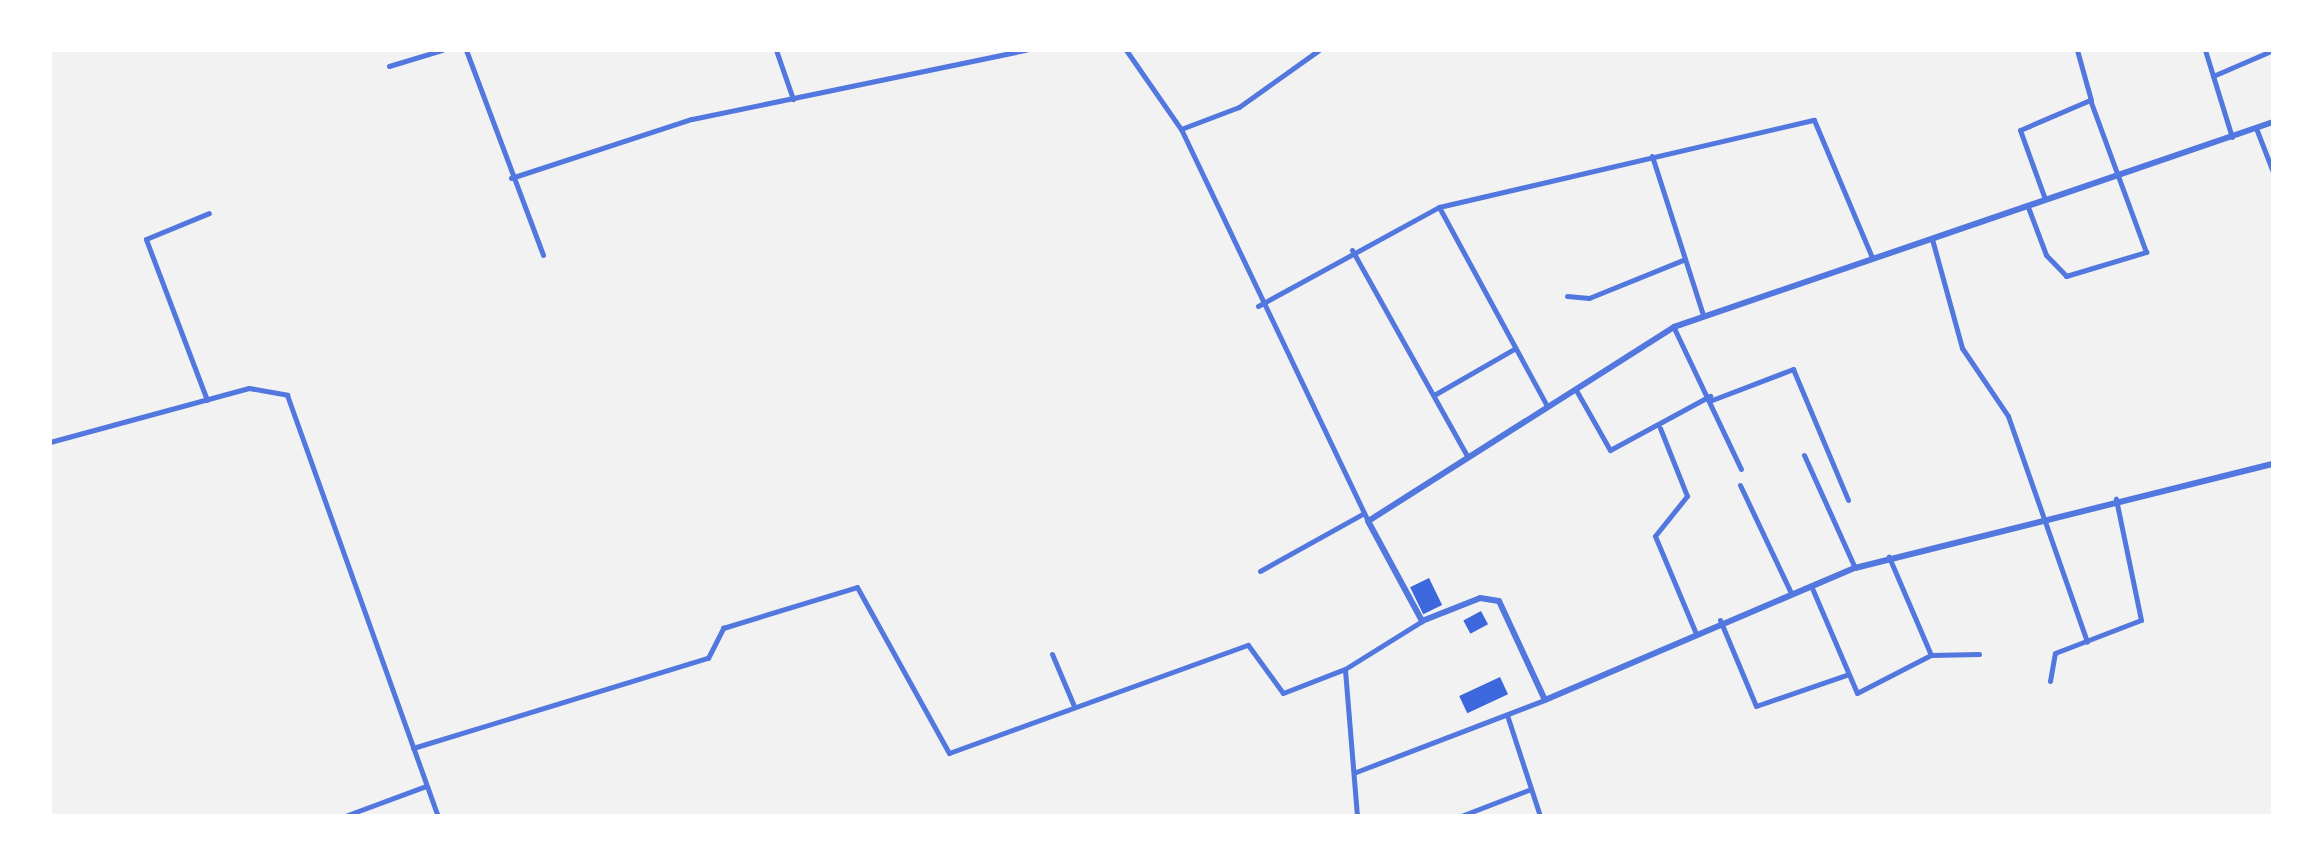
<!DOCTYPE html>
<style>
body{margin:0}
#map{position:relative;width:2323px;height:866px;overflow:hidden;background:#f2f2f2;font-family:"Asap Condensed",sans-serif}
div>[style]{position:absolute}
.building>*{inset:0;background:#3d67dc;transform-origin:0 0}
.minor>*{height:5px;margin:-2.5px;padding:0 2.5px;transform-origin:2.5px;border-radius:2.5px;background:#5277de}
.tertiary>*{height:6px;margin:-3px;padding:0 3px;transform-origin:3px;border-radius:3px;background:#5277de}
span{translate:-50% -50%;white-space:nowrap;text-align:center;line-height:1.15;-webkit-text-stroke:10px #fff;paint-order:stroke}
.frame{position:absolute;inset:0;border:52px solid #fff;pointer-events:none}
</style>
<div id="map">
<div class="building">
<div style="left:1429px;top:578px;width:30px;height:21px;rotate:64deg"></div>
<div style="left:1481px;top:611px;width:15px;height:20px;rotate:62deg"></div>
<div style="left:1500px;top:677px;width:19px;height:45px;rotate:65deg"></div>
</div>
<div class="minor">
<div style="left:466px;top:50px;width:219px;rotate:69.4deg"></div>
<div style="left:776px;top:50px;width:52px;rotate:70.9deg"></div>
<div style="left:1126px;top:50px;width:96px;rotate:55.2deg"></div>
<div style="left:1181px;top:129px;width:434px;rotate:64.5deg"></div>
<div style="left:2077px;top:50px;width:52px;rotate:74.4deg"></div>
<div style="left:2205px;top:50px;width:91px;rotate:72.8deg"></div>
<div style="left:389px;top:66px;width:55px;rotate:-16.8deg"></div>
<div style="left:2213px;top:76px;width:65px;rotate:-23.4deg"></div>
<div style="left:2256px;top:128px;width:47px;rotate:68.9deg"></div>
<div style="left:1181px;top:129px;width:62px;rotate:-20.8deg"></div>
<div style="left:1239px;top:107px;width:98px;rotate:-35.5deg"></div>
<div style="left:1652px;top:156px;width:167px;rotate:72.2deg"></div>
<div style="left:511px;top:178px;width:190px;rotate:-18.1deg"></div>
<div style="left:692px;top:119px;width:341px;rotate:-11.7deg"></div>
<div style="left:1439px;top:207px;width:226px;rotate:61.5deg"></div>
<div style="left:2028px;top:207px;width:51px;rotate:69.4deg"></div>
<div style="left:2046px;top:255px;width:29px;rotate:46deg"></div>
<div style="left:2066px;top:276px;width:84px;rotate:-16.7deg"></div>
<div style="left:2146px;top:252px;width:162px;rotate:-110.2deg"></div>
<div style="left:2090px;top:100px;width:76px;rotate:156.8deg"></div>
<div style="left:2020px;top:130px;width:73px;rotate:70.1deg"></div>
<div style="left:1932px;top:239px;width:113px;rotate:74.6deg"></div>
<div style="left:1962px;top:348px;width:82px;rotate:55.9deg"></div>
<div style="left:2008px;top:416px;width:239px;rotate:70.7deg"></div>
<div style="left:1352px;top:250px;width:236px;rotate:60.8deg"></div>
<div style="left:1567px;top:296px;width:22px;rotate:5deg"></div>
<div style="left:1589px;top:298px;width:101px;rotate:-22deg"></div>
<div style="left:1258px;top:306px;width:206px;rotate:-28.7deg"></div>
<div style="left:1439px;top:207px;width:385px;rotate:-13.1deg"></div>
<div style="left:1814px;top:120px;width:147px;rotate:67.1deg"></div>
<div style="left:1674px;top:328px;width:156px;rotate:64.6deg"></div>
<div style="left:1576px;top:390px;width:69px;rotate:60.5deg"></div>
<div style="left:1610px;top:450px;width:114px;rotate:-28.4deg"></div>
<div style="left:1434px;top:395px;width:92px;rotate:-29.9deg"></div>
<div style="left:207px;top:400px;width:172px;rotate:-110.8deg"></div>
<div style="left:146px;top:239px;width:68px;rotate:-22.4deg"></div>
<div style="left:1712px;top:400px;width:87px;rotate:-20.9deg"></div>
<div style="left:1793px;top:369px;width:142px;rotate:67.2deg"></div>
<div style="left:1660px;top:428px;width:73px;rotate:68.3deg"></div>
<div style="left:1687px;top:496px;width:51px;rotate:128.7deg"></div>
<div style="left:1655px;top:536px;width:103px;rotate:67.2deg"></div>
<div style="left:50px;top:442px;width:206px;rotate:-15.2deg"></div>
<div style="left:249px;top:388px;width:39px;rotate:10deg"></div>
<div style="left:287px;top:395px;width:447px;rotate:70.3deg"></div>
<div style="left:1804px;top:455px;width:124px;rotate:65.7deg"></div>
<div style="left:1740px;top:485px;width:119px;rotate:64.7deg"></div>
<div style="left:1260px;top:571px;width:119px;rotate:-29.1deg"></div>
<div style="left:1812px;top:588px;width:114px;rotate:66.8deg"></div>
<div style="left:1857px;top:693px;width:83px;rotate:-27.2deg"></div>
<div style="left:1931px;top:655px;width:107px;rotate:-113.2deg"></div>
<div style="left:1720px;top:620px;width:93px;rotate:67.3deg"></div>
<div style="left:1756px;top:706px;width:95px;rotate:-19deg"></div>
<div style="left:1052px;top:654px;width:56px;rotate:67.1deg"></div>
<div style="left:1931px;top:655px;width:48px;rotate:-1.2deg"></div>
<div style="left:2050px;top:681px;width:28px;rotate:-80deg"></div>
<div style="left:2055px;top:653px;width:92px;rotate:-21deg"></div>
<div style="left:2141px;top:620px;width:124px;rotate:-101.7deg"></div>
<div style="left:1507px;top:715px;width:106px;rotate:71.9deg"></div>
<div style="left:413px;top:748px;width:308px;rotate:-17deg"></div>
<div style="left:708px;top:658px;width:34px;rotate:-63deg"></div>
<div style="left:723px;top:628px;width:140px;rotate:-17deg"></div>
<div style="left:857px;top:587px;width:190px;rotate:61deg"></div>
<div style="left:949px;top:753px;width:318px;rotate:-19.9deg"></div>
<div style="left:1248px;top:645px;width:59px;rotate:53.9deg"></div>
<div style="left:1283px;top:693px;width:66px;rotate:-21.2deg"></div>
<div style="left:1356px;top:772px;width:202px;rotate:-20.9deg"></div>
<div style="left:345px;top:816px;width:86px;rotate:-20.3deg"></div>
<div style="left:1357px;top:816px;width:147px;rotate:-94.7deg"></div>
<div style="left:1345px;top:669px;width:91px;rotate:-31.9deg"></div>
<div style="left:1461px;top:816px;width:75px;rotate:-21.1deg"></div>
</div>
<div class="tertiary">
<div style="left:2273px;top:122px;width:633px;rotate:161.11deg"></div>
<div style="left:1674px;top:327px;width:362px;rotate:147.6deg"></div>
<div style="left:1368px;top:521px;width:114px;rotate:61.6deg"></div>
<div style="left:1422px;top:621px;width:62px;rotate:-21.6deg"></div>
<div style="left:1480px;top:598px;width:19px;rotate:9deg"></div>
<div style="left:1499px;top:601px;width:109px;rotate:65.1deg"></div>
<div style="left:1545px;top:700px;width:337px;rotate:-23.1deg"></div>
<div style="left:1855px;top:568px;width:431px;rotate:-14deg"></div>
</div>
<div class="frame"></div>
</div>
